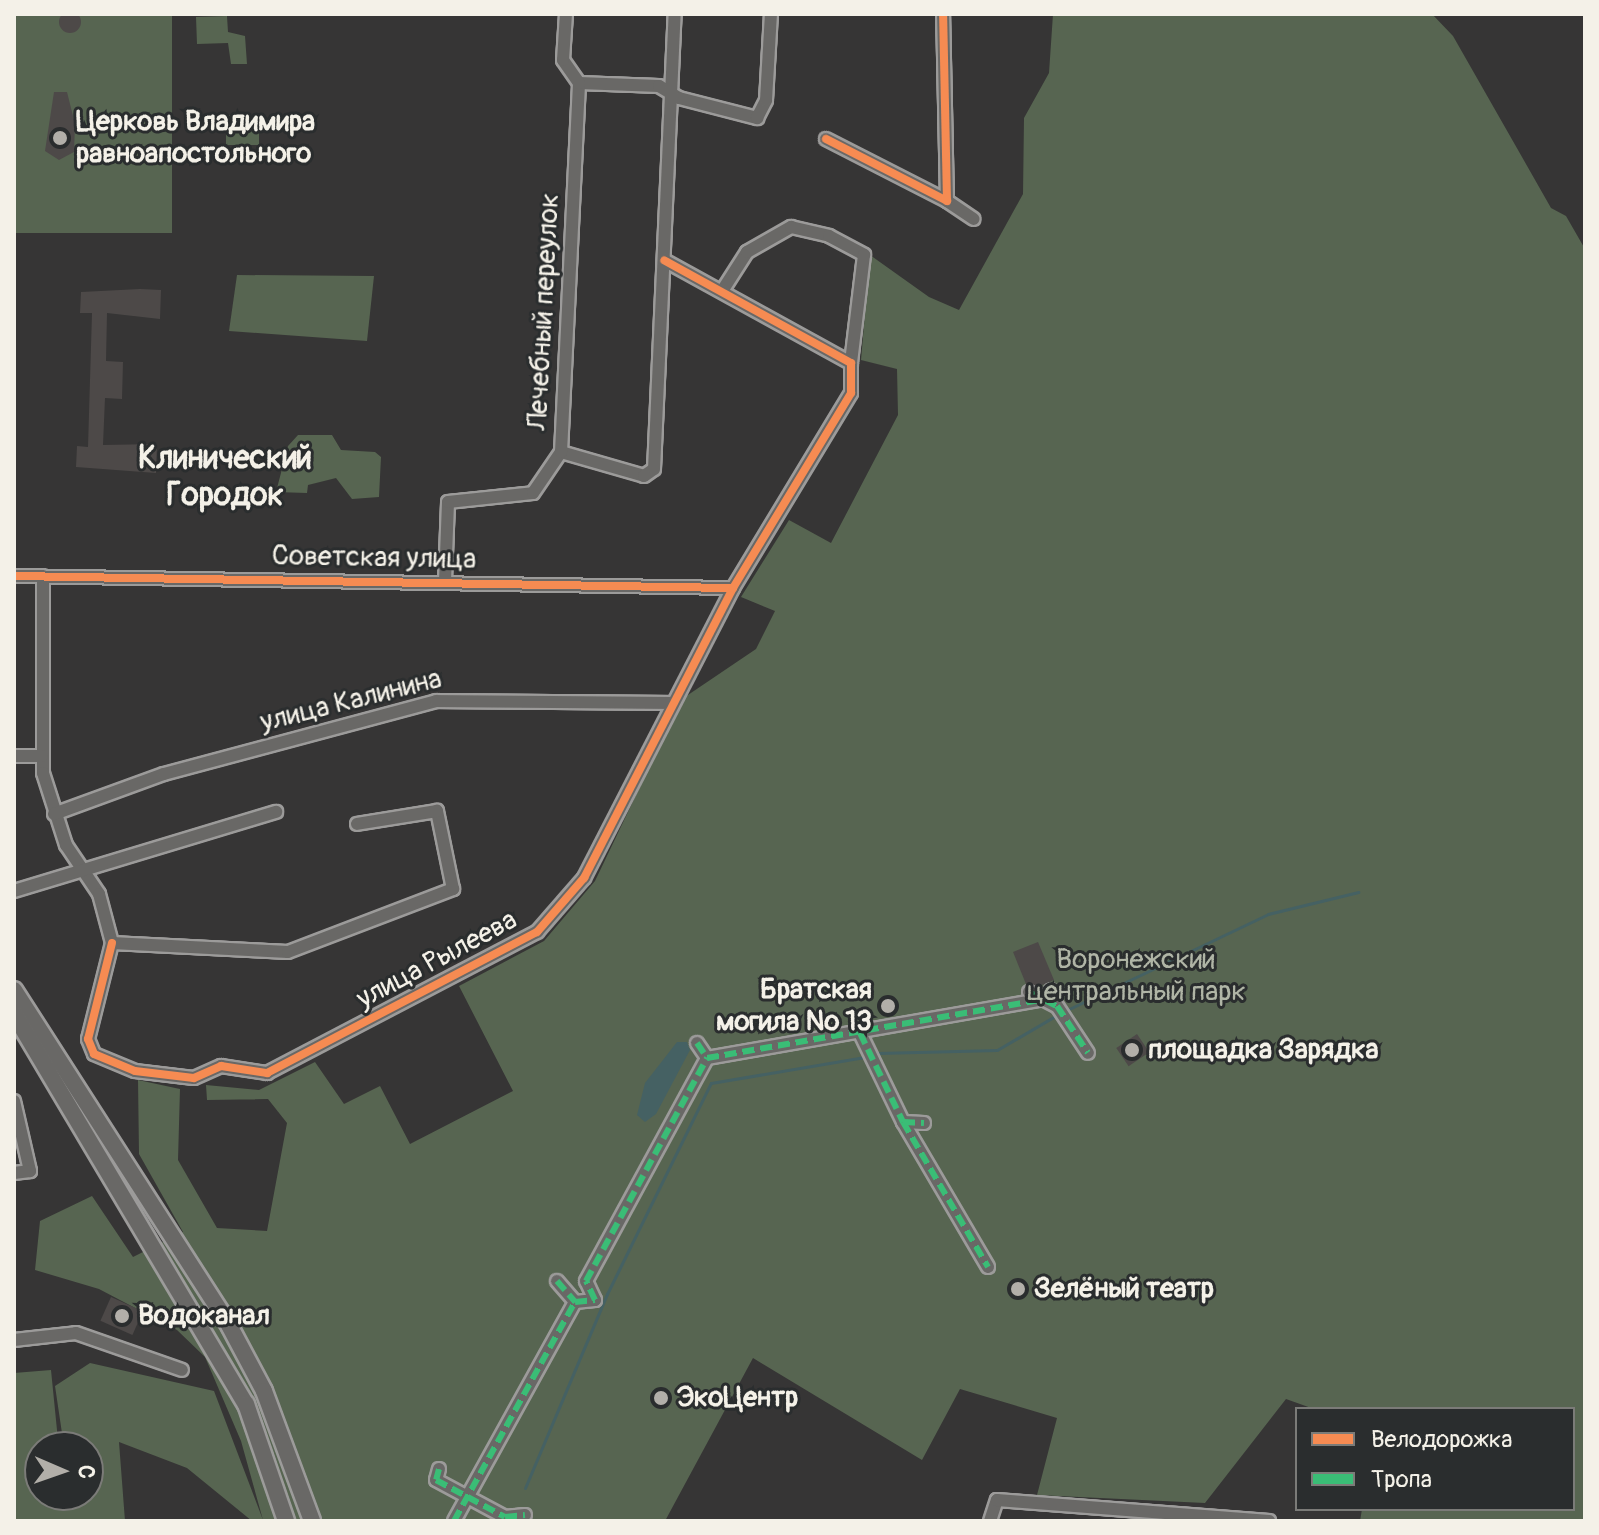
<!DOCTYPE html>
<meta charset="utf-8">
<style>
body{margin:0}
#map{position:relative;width:1599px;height:1535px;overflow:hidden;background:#363535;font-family:Pangolin,sans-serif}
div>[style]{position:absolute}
.green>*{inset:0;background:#576551;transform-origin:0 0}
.water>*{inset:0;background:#456163}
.stream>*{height:3px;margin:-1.5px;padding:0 1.5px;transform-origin:1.5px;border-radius:1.5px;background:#456163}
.building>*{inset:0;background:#4d4948;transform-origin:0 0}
.round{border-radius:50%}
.roads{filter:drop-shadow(2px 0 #9c9b9a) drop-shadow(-2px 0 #9c9b9a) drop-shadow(0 2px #9c9b9a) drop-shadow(0 -2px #9c9b9a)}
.minor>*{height:12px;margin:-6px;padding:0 6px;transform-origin:6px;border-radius:6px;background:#696866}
.major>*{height:16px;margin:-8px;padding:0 8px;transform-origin:8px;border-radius:8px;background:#696866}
.quiet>*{height:6px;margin-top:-3px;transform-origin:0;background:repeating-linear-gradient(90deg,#3abd76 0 12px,transparent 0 18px)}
.cycleway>*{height:8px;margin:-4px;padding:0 4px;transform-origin:4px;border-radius:4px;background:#f68b52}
.dots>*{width:22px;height:22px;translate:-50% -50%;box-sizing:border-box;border:4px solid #2a2d2e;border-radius:50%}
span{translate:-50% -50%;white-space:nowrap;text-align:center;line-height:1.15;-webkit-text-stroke:6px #2a2d2e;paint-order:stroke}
.poi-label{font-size:28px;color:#f4f1e8;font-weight:700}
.left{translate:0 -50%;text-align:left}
.right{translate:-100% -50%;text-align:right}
.street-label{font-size:28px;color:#f4f1e8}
.park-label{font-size:28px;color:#b0b5a6}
.quarter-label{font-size:32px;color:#f4f1e8;font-weight:700}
.frame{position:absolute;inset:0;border:16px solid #f4f1e8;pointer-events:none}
.legend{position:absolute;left:1295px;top:1407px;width:280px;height:104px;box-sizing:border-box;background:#2a2d2e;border:2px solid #7b7b78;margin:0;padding:10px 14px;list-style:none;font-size:24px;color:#f4f1e8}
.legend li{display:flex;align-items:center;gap:16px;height:40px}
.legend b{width:40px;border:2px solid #7b7b78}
.north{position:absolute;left:24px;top:1431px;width:80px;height:80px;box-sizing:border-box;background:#2a2d2e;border:2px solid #7b7b78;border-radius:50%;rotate:92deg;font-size:22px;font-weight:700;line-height:32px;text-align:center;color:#f4f1e8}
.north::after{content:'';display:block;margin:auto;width:28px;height:36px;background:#b2afa9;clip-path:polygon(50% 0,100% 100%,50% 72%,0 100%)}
</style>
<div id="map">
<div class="green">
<div style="left:14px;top:14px;width:158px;height:219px"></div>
<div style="clip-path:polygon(evenodd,1053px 14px,1432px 14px,1453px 36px,1551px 208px,1566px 216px,1585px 249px,1585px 1521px,1360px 1521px,1362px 1509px,1573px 1509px,1573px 1409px,1314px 1409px,1286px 1399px,1205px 1503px,1037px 1495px,1057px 1418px,960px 1389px,922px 1460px,753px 1358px,665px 1521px,252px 1521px,187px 1468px,119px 1442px,125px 1521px,14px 1521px,14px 1373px,51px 1370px,58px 1440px,63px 1440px,55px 1386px,90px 1363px,214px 1391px,263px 1520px,241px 1441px,205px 1357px,177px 1330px,99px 1289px,35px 1270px,40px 1221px,92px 1196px,133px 1257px,183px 1232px,139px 1154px,138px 1080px,180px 1089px,178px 1160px,217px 1228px,267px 1231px,287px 1123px,268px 1099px,207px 1100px,206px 1085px,259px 1090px,315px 1062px,344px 1104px,380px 1086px,410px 1144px,513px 1091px,459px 986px,544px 941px,595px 881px,682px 699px,756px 649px,775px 611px,741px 597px,789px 520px,831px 543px,898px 415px,897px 369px,861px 360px,870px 255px,929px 297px,959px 310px,1023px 194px,1024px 118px,1049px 73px,1053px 14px,40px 1447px,88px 1447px,88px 1495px,40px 1495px,40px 1447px)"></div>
<div style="clip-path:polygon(227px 16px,228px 32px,245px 36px,247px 64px,231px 64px,228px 43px,197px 44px,196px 17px)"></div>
<div style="left:226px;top:115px;width:33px;height:30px"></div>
<div style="clip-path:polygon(237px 275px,374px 276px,367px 341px,229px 331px)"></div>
<div style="clip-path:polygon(298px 435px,332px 435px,341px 450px,375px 452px,381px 457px,379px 497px,352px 499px,336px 478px,308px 485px,307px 493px,276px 492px,288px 446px)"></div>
</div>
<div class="water">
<div style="clip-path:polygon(677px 1042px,687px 1042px,690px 1050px,656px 1114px,645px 1122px,637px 1115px,645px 1083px)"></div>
</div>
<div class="stream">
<div style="left:1067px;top:1010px;width:223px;rotate:-25.5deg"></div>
<div style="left:1268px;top:914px;width:93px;rotate:-13.7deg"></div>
<div style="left:878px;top:1053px;width:119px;rotate:-1.4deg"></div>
<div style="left:997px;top:1050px;width:69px;rotate:-30.3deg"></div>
<div style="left:525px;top:1488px;width:211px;rotate:-67.1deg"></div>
<div style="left:607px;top:1294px;width:235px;rotate:-63.8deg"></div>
<div style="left:711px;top:1083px;width:156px;rotate:-9.6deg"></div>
</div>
<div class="building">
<div class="round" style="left:59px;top:11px;width:22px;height:22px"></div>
<div style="clip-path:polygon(54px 92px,67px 92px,75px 124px,74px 152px,59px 160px,45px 151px)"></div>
<div style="clip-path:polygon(140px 289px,161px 290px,160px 319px,107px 313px,106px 361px,123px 362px,122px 399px,105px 398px,103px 445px,157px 444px,156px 473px,76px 467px,77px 446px,88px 447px,92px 313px,80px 313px,81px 292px)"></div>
<div style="clip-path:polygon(1038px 942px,1054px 980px,1038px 987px,1026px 984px,1013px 952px)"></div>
<div style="left:1137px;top:1034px;width:22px;height:25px;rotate:56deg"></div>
<div style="left:111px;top:1297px;width:35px;height:26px;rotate:24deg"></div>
</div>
<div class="roads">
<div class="minor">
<div style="left:579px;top:83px;width:80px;rotate:2.1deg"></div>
<div style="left:659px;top:86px;width:23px;rotate:31deg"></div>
<div style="left:679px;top:98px;width:81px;rotate:14.4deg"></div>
<div style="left:757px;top:118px;width:20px;rotate:-63deg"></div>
<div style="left:766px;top:100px;width:86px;rotate:-86.7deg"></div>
<div style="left:826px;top:139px;width:136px;rotate:27.1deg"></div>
<div style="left:947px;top:201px;width:187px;rotate:-91.2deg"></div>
<div style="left:947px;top:201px;width:32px;rotate:34deg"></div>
<div style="left:724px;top:288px;width:43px;rotate:-57.4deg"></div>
<div style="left:747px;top:252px;width:51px;rotate:-29.6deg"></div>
<div style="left:791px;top:227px;width:39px;rotate:13deg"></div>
<div style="left:829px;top:236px;width:40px;rotate:28deg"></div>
<div style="left:864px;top:255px;width:109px;rotate:96.9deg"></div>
<div style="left:561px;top:452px;width:86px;rotate:16.1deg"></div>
<div style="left:644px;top:476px;width:12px;rotate:-35deg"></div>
<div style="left:654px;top:469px;width:455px;rotate:-87.4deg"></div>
<div style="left:14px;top:576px;width:719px;rotate:0.96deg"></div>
<div style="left:43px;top:576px;width:197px;rotate:90deg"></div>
<div style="left:43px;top:773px;width:76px;rotate:72.3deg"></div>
<div style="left:66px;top:845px;width:59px;rotate:56deg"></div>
<div style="left:99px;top:894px;width:51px;rotate:75.1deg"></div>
<div style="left:445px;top:581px;width:79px;rotate:-87.8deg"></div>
<div style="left:448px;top:502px;width:85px;rotate:-6deg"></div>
<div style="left:533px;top:493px;width:50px;rotate:-55.7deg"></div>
<div style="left:561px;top:452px;width:369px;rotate:-87.2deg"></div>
<div style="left:579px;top:83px;width:28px;rotate:-125deg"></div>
<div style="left:563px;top:60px;width:46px;rotate:-86.3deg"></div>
<div style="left:14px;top:756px;width:28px"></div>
<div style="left:54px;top:814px;width:117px;rotate:-20deg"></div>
<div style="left:164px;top:774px;width:282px;rotate:-15deg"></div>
<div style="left:436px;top:701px;width:234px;rotate:0.5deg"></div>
<div style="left:14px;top:891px;width:274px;rotate:-16.8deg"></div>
<div style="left:112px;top:943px;width:99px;rotate:104deg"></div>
<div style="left:88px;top:1039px;width:16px;rotate:68deg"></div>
<div style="left:94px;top:1054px;width:44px;rotate:22.5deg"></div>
<div style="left:135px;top:1071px;width:59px;rotate:6.8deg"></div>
<div style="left:194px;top:1078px;width:30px;rotate:-24deg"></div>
<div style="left:221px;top:1066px;width:47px;rotate:8.7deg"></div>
<div style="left:267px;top:1073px;width:305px;rotate:-27.6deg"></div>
<div style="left:537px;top:932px;width:72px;rotate:-49deg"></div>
<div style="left:584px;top:878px;width:326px;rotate:-62.8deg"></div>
<div style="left:733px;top:588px;width:228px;rotate:-58.8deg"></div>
<div style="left:851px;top:393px;width:30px;rotate:-90deg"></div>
<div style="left:851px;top:363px;width:213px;rotate:-151.2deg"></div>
<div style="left:112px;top:943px;width:176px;rotate:2.9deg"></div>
<div style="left:288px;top:952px;width:177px;rotate:-20.9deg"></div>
<div style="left:453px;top:889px;width:80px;rotate:-101.6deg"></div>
<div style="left:437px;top:811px;width:81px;rotate:170.8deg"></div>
<div style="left:1029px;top:992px;width:31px;rotate:27deg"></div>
<div style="left:1057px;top:1006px;width:56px;rotate:56.6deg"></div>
<div style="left:860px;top:1033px;width:99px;rotate:64.2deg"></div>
<div style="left:903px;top:1122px;width:168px;rotate:59.6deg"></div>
<div style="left:697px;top:1043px;width:18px;rotate:56deg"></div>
<div style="left:14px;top:1101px;width:72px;rotate:77.1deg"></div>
<div style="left:30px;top:1171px;width:16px;rotate:173deg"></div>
<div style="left:903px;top:1122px;width:21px;rotate:3deg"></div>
<div style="left:557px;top:1281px;width:28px;rotate:49deg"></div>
<div style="left:14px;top:1340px;width:62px;rotate:-6.4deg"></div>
<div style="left:76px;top:1333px;width:112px;rotate:19.2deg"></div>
<div style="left:439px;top:1469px;width:11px;rotate:105deg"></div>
<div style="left:436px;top:1480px;width:78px;rotate:28.2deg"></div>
<div style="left:505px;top:1517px;width:20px;rotate:-6deg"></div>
<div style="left:454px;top:1521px;width:250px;rotate:-61.1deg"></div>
<div style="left:575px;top:1302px;width:20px;rotate:-6deg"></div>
<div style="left:595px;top:1300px;width:21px;rotate:-115deg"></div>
<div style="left:586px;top:1281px;width:254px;rotate:-61.5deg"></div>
<div style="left:707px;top:1058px;width:342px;rotate:-9.9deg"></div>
<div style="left:1044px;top:999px;width:11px;rotate:-52deg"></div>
<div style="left:990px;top:1521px;width:22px;rotate:-72deg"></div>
<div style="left:997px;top:1500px;width:273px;rotate:4.4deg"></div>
</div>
<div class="major">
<div style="left:14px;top:990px;width:400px;rotate:57.3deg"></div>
<div style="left:230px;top:1327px;width:72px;rotate:62deg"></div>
<div style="left:264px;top:1391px;width:139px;rotate:69.7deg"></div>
<div style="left:14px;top:1014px;width:454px;rotate:59.3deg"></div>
<div style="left:246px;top:1404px;width:124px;rotate:71.1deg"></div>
</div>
</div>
<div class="quiet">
<div style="left:1029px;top:992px;width:31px;rotate:27deg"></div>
<div style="left:1057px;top:1006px;width:56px;rotate:56.6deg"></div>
<div style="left:860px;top:1033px;width:99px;rotate:64.2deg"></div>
<div style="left:903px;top:1122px;width:168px;rotate:59.6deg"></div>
<div style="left:697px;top:1043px;width:18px;rotate:56deg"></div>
<div style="left:903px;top:1122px;width:21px;rotate:3deg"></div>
<div style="left:557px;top:1281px;width:28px;rotate:49deg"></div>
<div style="left:439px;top:1469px;width:11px;rotate:105deg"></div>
<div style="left:436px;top:1480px;width:78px;rotate:28.2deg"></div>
<div style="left:505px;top:1517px;width:20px;rotate:-6deg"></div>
<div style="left:454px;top:1521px;width:250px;rotate:-61.1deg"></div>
<div style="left:575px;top:1302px;width:20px;rotate:-6deg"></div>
<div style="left:595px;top:1300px;width:21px;rotate:-115deg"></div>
<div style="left:586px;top:1281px;width:254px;rotate:-61.5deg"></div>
<div style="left:707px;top:1058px;width:342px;rotate:-9.9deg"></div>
<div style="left:1044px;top:999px;width:11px;rotate:-52deg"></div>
</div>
<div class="cycleway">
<div style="left:826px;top:139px;width:136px;rotate:27.1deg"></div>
<div style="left:947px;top:201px;width:187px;rotate:-91.2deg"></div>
<div style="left:14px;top:576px;width:719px;rotate:0.96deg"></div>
<div style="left:112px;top:943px;width:99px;rotate:104deg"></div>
<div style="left:88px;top:1039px;width:16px;rotate:68deg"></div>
<div style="left:94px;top:1054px;width:44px;rotate:22.5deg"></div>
<div style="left:135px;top:1071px;width:59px;rotate:6.8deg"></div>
<div style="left:194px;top:1078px;width:30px;rotate:-24deg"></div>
<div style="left:221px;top:1066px;width:47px;rotate:8.7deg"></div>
<div style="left:267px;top:1073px;width:305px;rotate:-27.6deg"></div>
<div style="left:537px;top:932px;width:72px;rotate:-49deg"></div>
<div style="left:584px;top:878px;width:326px;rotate:-62.8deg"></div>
<div style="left:733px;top:588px;width:228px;rotate:-58.8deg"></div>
<div style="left:851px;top:393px;width:30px;rotate:-90deg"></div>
<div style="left:851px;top:363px;width:213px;rotate:-151.2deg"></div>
</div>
<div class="dots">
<div style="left:60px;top:138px;background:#b2afa9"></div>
<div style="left:888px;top:1006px;background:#b2afa9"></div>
<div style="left:1132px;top:1050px;background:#b2afa9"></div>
<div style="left:1018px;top:1289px;background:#b2afa9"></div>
<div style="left:122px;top:1316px;background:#b2afa9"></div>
<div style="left:661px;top:1398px;background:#b2afa9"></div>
</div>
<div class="poi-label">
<span class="left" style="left:76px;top:138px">Церковь Владимира<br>равноапостольного</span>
<span class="right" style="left:872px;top:1006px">Братская<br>могила № 13</span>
<span class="left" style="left:1148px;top:1050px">площадка Зарядка</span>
<span class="left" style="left:1034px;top:1289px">Зелёный театр</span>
<span class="left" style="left:138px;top:1316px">Водоканал</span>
<span class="left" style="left:677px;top:1398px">ЭкоЦентр</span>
</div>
<div class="street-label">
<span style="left:544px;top:312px;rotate:-87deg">Лечебный переулок</span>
<span style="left:374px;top:558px;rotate:1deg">Советская улица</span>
<span style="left:351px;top:701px;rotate:-14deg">улица Калинина</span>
<span style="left:437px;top:960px;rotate:-28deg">улица Рылеева</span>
</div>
<div class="park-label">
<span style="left:1136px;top:976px">Воронежский<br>центральный парк</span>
</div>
<div class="quarter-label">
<span style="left:225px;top:477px">Клинический<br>Городок</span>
</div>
<div class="frame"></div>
<ul class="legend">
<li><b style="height:10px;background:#f68b52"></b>Велодорожка</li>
<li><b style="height:10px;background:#3abd76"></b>Тропа</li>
</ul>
<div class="north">С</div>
</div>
